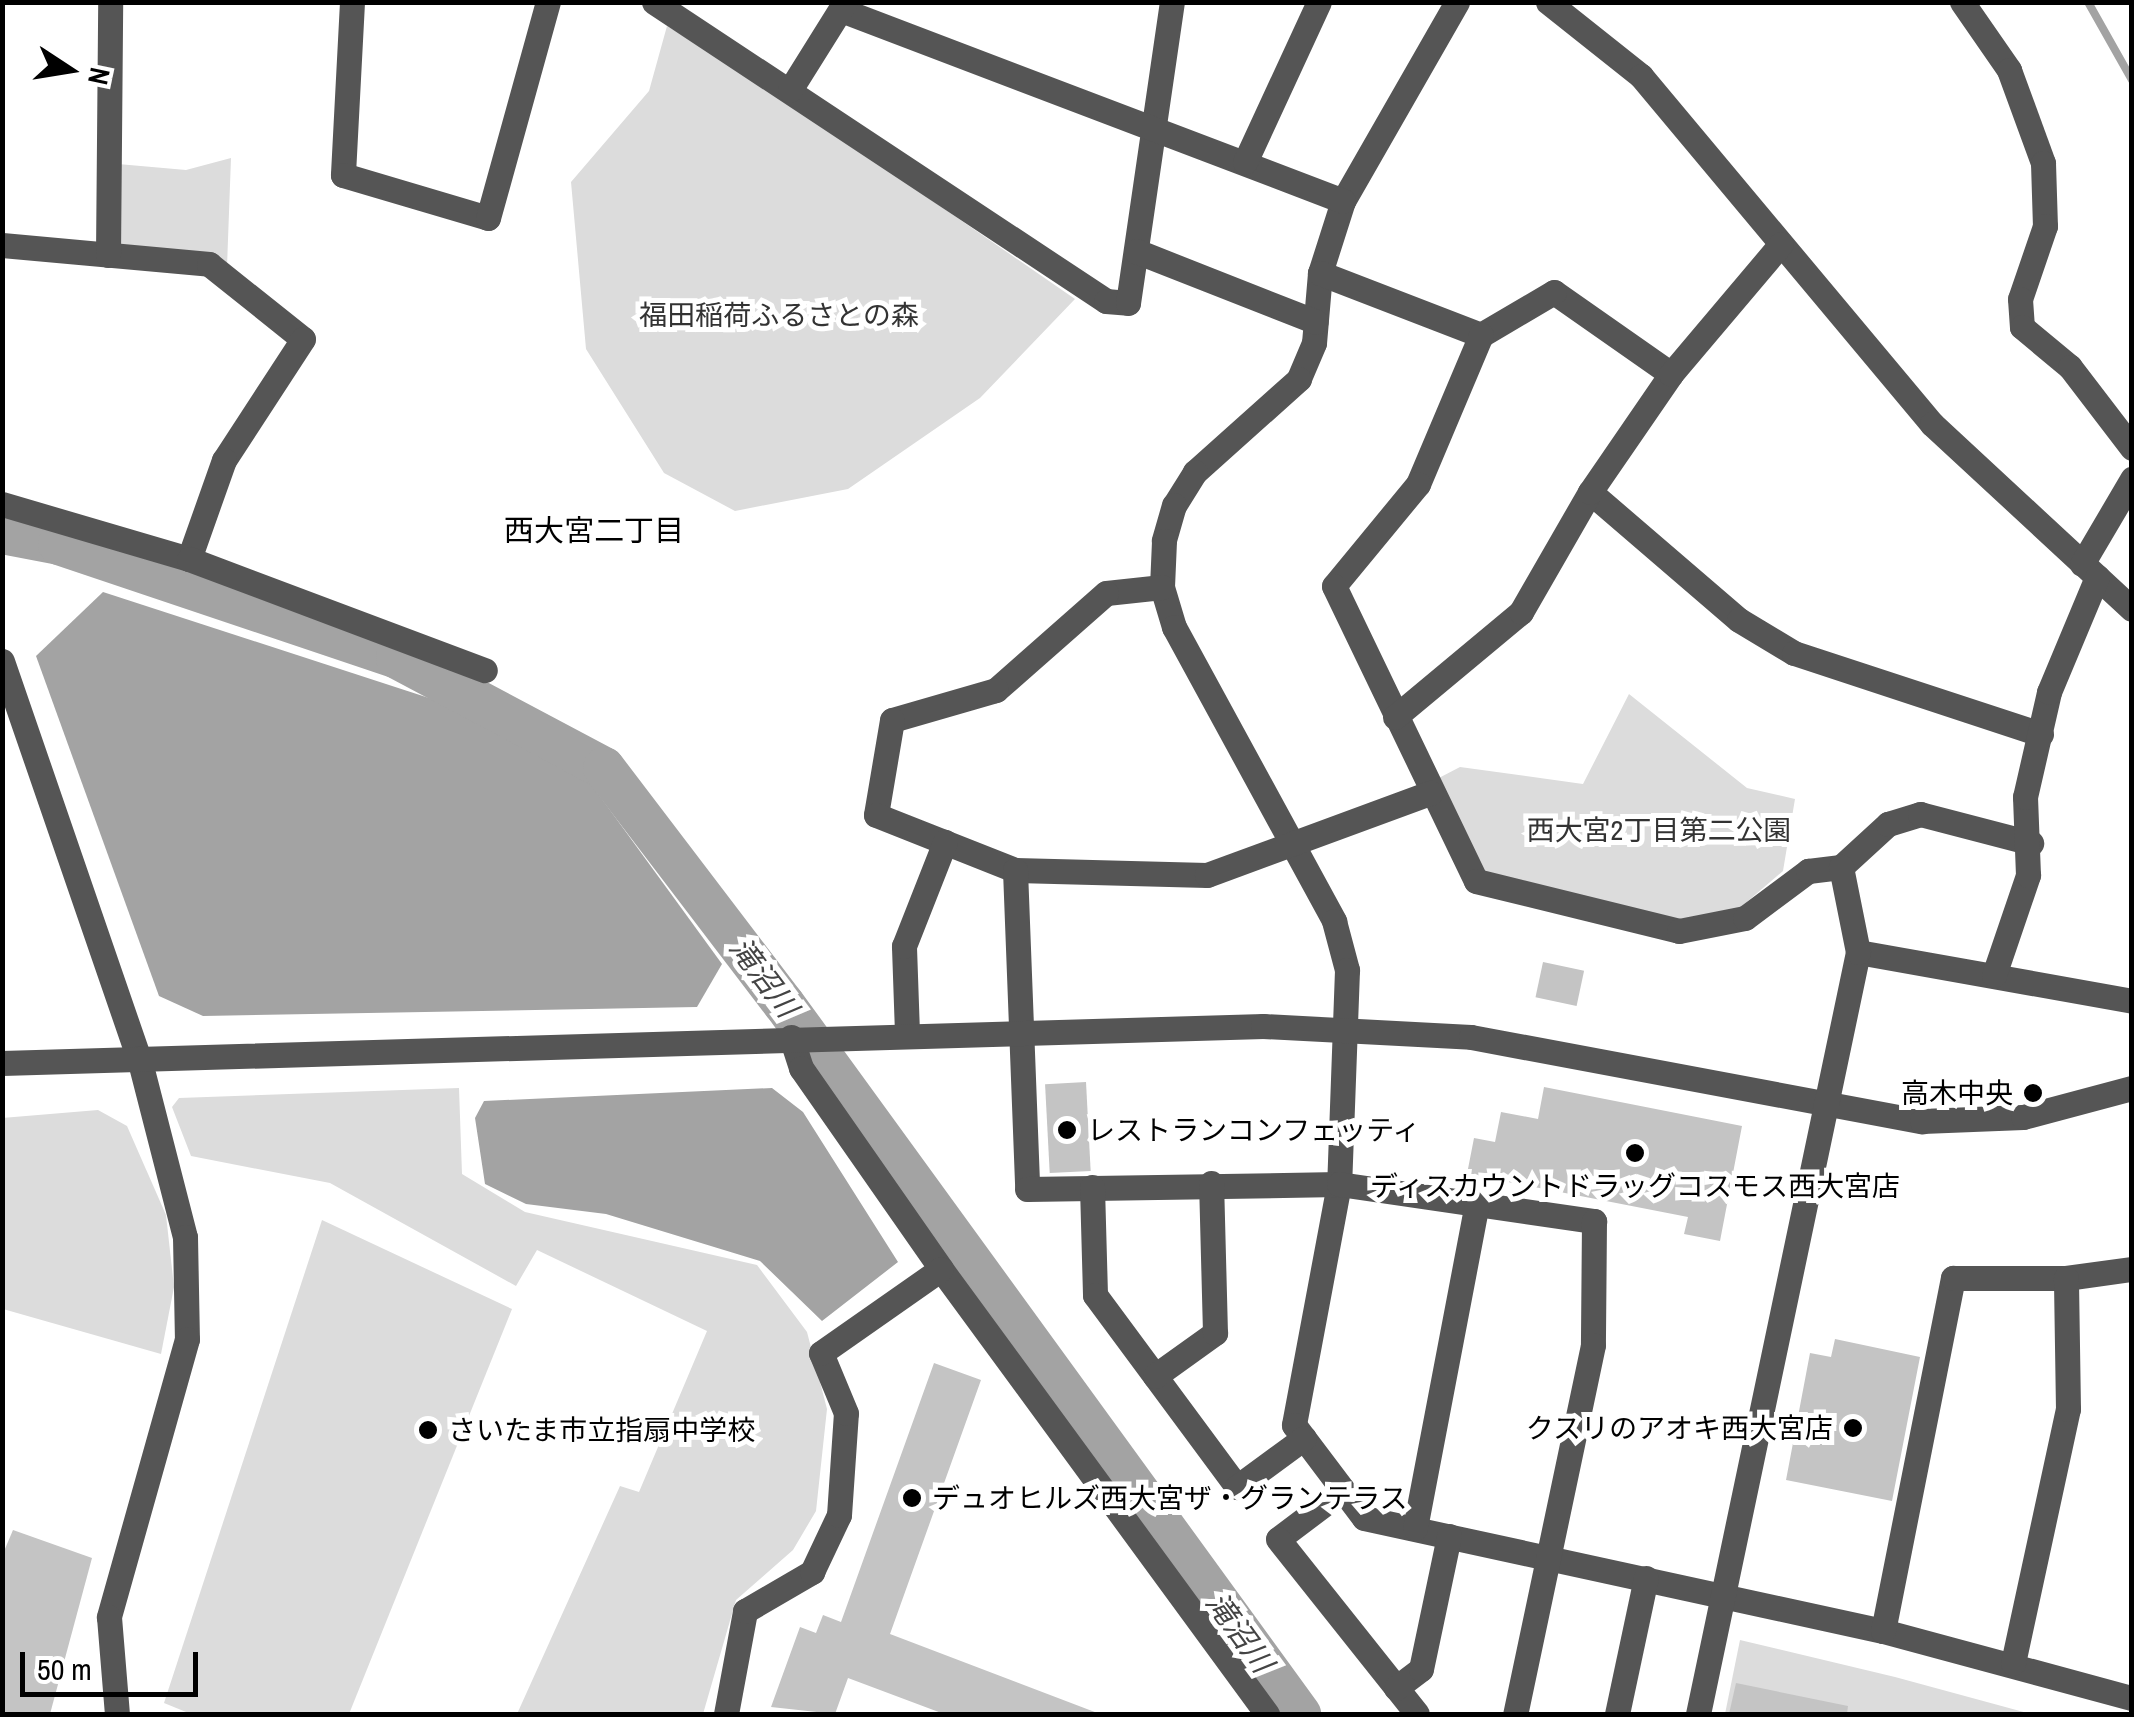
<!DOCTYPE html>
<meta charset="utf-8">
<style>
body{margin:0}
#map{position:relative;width:2134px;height:1717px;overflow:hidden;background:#fff;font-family:"Archivo Narrow","Noto Sans JP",sans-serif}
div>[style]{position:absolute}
.green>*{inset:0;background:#dcdcdc}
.water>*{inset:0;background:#a3a3a3}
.stream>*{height:8px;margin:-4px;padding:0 4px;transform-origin:4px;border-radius:4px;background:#a3a3a3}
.river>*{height:42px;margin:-21px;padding:0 21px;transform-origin:21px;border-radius:21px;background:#a3a3a3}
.building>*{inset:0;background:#c4c4c4;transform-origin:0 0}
.minor>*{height:25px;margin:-12.5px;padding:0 12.5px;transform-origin:12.5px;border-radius:12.5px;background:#555}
.dots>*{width:28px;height:28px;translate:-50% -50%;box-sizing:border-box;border:5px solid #fff;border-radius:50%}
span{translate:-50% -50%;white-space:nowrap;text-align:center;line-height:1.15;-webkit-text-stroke:10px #fff;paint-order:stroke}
.park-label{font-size:28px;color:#333}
.poi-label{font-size:28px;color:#000}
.right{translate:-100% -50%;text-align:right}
.left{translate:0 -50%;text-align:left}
.neighbourhood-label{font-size:30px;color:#000}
.water-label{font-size:30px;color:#444;font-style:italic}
.frame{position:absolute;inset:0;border:5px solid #000;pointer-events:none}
.north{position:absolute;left:20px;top:20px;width:100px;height:100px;-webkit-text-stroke:8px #fff;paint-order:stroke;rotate:102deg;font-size:28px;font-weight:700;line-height:40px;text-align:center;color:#000}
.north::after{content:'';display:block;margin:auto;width:35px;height:45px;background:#000;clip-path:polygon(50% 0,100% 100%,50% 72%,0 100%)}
.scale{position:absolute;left:20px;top:1652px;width:178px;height:45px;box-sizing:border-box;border:5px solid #000;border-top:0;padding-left:12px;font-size:30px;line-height:35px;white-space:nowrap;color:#000;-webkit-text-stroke:8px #fff;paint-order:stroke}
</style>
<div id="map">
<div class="green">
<div style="clip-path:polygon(667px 26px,772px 90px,1075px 299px,980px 398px,848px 489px,735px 511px,664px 473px,586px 349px,571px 182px,649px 91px)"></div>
<div style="clip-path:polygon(231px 158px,227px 267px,123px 246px,115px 238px,118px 164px,186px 170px)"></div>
<div style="clip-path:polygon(1629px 694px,1747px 788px,1795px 799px,1783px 871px,1735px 912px,1678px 924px,1480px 875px,1435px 780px,1460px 767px,1583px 784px)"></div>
<div style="clip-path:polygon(459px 1088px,462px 1174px,525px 1212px,757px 1265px,807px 1332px,827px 1409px,816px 1511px,793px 1550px,736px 1600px,703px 1714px,517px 1714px,620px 1486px,639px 1492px,707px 1331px,537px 1250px,516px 1286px,330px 1183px,191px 1156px,172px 1107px,179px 1098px)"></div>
<div style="clip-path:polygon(98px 1110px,127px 1126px,166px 1215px,174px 1287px,161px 1354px,3px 1309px,2px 1118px)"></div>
<div style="clip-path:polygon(322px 1220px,512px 1309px,349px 1714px,191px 1714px,164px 1703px)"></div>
<div style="clip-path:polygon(1740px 1640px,1895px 1677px,2031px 1714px,1725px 1714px)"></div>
</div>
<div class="water">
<div style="clip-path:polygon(103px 592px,475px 713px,591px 784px,722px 964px,697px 1007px,203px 1016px,159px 996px,36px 656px)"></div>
<div style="clip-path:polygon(772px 1088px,803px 1112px,898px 1262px,822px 1321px,760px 1261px,606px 1214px,526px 1204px,485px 1184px,475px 1118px,484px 1101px)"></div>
</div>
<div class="stream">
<div style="left:2088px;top:2px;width:90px;rotate:60.6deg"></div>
</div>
<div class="river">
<div style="left:2px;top:533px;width:58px;rotate:10.9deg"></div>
<div style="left:59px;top:544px;width:357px;rotate:18.6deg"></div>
<div style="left:397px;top:658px;width:234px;rotate:28deg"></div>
<div style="left:604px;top:768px;width:297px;rotate:52.7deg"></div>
<div style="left:784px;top:1004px;width:878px;rotate:53.99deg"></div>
</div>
<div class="building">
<div style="left:1543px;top:962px;width:42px;height:36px;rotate:12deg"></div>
<div style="left:1086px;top:1082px;width:89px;height:41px;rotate:87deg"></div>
<div style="clip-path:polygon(1544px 1087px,1742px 1126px,1720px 1241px,1684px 1234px,1688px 1217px,1467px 1174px,1474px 1138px,1495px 1142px,1501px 1112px,1538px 1119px)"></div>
<div style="clip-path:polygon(1835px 1339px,1920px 1357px,1892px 1501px,1786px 1480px,1810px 1353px,1831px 1357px)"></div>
<div style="clip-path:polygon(934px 1363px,981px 1380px,890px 1634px,1100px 1714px,944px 1714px,848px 1678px,835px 1714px,771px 1707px,800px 1627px,816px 1633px,823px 1615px,841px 1622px)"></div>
<div style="clip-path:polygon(13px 1530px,92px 1558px,50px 1714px,2px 1714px,2px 1556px)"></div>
<div style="clip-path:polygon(1736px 1683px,1848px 1706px,1847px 1714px,1729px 1714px)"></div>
</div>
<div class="minor">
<div style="left:352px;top:2px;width:173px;rotate:93deg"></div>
<div style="left:343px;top:175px;width:151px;rotate:16.5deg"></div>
<div style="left:488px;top:218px;width:224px;rotate:-74.5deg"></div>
<div style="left:654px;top:2px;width:542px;rotate:33.48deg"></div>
<div style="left:1106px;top:301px;width:22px;rotate:5deg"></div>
<div style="left:1128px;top:303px;width:304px;rotate:-81.7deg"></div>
<div style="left:1457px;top:2px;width:229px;rotate:119.8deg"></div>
<div style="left:1343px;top:201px;width:76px;rotate:107.7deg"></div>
<div style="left:1320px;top:273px;width:70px;rotate:94.9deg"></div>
<div style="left:1314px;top:343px;width:39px;rotate:113deg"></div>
<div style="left:1299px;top:379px;width:140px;rotate:138.2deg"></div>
<div style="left:1195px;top:472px;width:39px;rotate:122deg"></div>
<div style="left:1174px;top:505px;width:37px;rotate:106deg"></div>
<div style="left:1164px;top:541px;width:46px;rotate:92.5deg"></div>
<div style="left:1162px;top:587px;width:42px;rotate:73.3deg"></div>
<div style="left:1174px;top:627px;width:335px;rotate:61.4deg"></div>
<div style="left:1334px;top:921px;width:51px;rotate:75.1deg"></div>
<div style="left:1347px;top:970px;width:214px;rotate:92.1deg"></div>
<div style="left:1339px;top:1184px;width:245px;rotate:100.6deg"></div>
<div style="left:1294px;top:1425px;width:116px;rotate:53deg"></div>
<div style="left:1364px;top:1518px;width:531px;rotate:12.28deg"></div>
<div style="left:1883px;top:1631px;width:258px;rotate:15.1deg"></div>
<div style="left:1548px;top:2px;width:119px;rotate:38.5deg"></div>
<div style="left:1641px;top:76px;width:454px;rotate:50.1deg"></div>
<div style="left:1932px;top:424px;width:272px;rotate:42.8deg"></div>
<div style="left:1962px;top:2px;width:83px;rotate:55.3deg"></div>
<div style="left:2009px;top:70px;width:99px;rotate:69.9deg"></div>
<div style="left:2043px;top:163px;width:63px;rotate:88.2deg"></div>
<div style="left:2045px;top:226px;width:77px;rotate:108.9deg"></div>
<div style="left:2020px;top:299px;width:28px;rotate:86deg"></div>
<div style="left:2022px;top:327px;width:62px;rotate:39.8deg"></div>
<div style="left:2070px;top:367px;width:102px;rotate:52.6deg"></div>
<div style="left:844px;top:11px;width:534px;rotate:20.84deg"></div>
<div style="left:790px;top:90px;width:104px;rotate:-58deg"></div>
<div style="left:1245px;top:162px;width:176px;rotate:-65.2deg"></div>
<div style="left:2px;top:245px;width:208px;rotate:5.2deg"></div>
<div style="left:209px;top:264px;width:120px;rotate:38.6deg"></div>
<div style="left:303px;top:339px;width:145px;rotate:123.1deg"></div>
<div style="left:224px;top:460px;width:105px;rotate:109.5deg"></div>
<div style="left:1136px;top:251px;width:193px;rotate:21.5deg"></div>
<div style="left:108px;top:255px;width:253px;rotate:-89.5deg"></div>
<div style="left:1320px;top:273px;width:173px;rotate:21.1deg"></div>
<div style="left:1671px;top:374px;width:143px;rotate:-145deg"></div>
<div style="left:1554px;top:292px;width:85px;rotate:149.5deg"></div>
<div style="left:1481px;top:335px;width:162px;rotate:112.9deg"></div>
<div style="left:1418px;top:484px;width:132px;rotate:129.5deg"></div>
<div style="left:1334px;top:586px;width:327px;rotate:64.3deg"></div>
<div style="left:1476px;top:881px;width:209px;rotate:13.8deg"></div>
<div style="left:1679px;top:931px;width:67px;rotate:-11.1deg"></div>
<div style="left:1745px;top:918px;width:79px;rotate:-36.7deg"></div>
<div style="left:1808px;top:871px;width:33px;rotate:-7deg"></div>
<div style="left:1841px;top:867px;width:64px;rotate:-42.5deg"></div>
<div style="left:1888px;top:824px;width:34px;rotate:-17deg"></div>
<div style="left:1920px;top:814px;width:115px;rotate:14.6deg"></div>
<div style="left:1590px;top:492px;width:196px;rotate:40.7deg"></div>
<div style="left:1739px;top:620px;width:64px;rotate:31deg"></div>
<div style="left:1794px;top:653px;width:260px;rotate:18.2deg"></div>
<div style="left:2px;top:504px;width:195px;rotate:16.4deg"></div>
<div style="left:189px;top:559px;width:316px;rotate:20.6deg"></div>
<div style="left:2082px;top:564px;width:99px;rotate:-59.5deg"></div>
<div style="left:1162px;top:587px;width:56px;rotate:173.9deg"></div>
<div style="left:1106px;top:593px;width:147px;rotate:138.6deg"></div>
<div style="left:996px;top:690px;width:108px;rotate:163.9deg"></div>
<div style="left:892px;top:720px;width:96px;rotate:99.6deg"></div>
<div style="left:876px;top:815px;width:149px;rotate:21.6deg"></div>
<div style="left:1015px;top:870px;width:192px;rotate:1.5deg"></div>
<div style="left:1207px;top:875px;width:238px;rotate:-20.2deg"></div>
<div style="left:2px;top:661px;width:420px;rotate:71deg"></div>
<div style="left:139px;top:1058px;width:185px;rotate:75.6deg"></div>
<div style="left:185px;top:1237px;width:102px;rotate:88.9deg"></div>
<div style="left:187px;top:1339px;width:289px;rotate:105.7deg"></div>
<div style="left:109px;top:1617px;width:97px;rotate:85.3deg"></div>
<div style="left:1395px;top:717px;width:164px;rotate:-39.8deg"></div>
<div style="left:1521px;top:612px;width:138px;rotate:-60.1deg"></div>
<div style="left:1590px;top:492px;width:143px;rotate:-55.5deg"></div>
<div style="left:1671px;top:374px;width:170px;rotate:-49.8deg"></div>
<div style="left:1015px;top:870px;width:319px;rotate:87.8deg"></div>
<div style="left:1027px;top:1189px;width:312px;rotate:-0.9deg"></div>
<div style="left:1339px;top:1184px;width:258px;rotate:8.3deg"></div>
<div style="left:1594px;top:1221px;width:124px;rotate:90.5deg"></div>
<div style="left:1593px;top:1345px;width:377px;rotate:101.9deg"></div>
<div style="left:1858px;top:952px;width:278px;rotate:10.1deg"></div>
<div style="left:1994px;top:975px;width:106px;rotate:-71.2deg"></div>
<div style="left:2028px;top:875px;width:78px;rotate:-92.2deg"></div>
<div style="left:2025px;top:797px;width:108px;rotate:-77.1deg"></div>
<div style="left:2049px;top:692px;width:125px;rotate:-67.3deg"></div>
<div style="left:907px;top:1033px;width:87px;rotate:-92deg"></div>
<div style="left:904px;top:946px;width:112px;rotate:-68.5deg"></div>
<div style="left:791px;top:1037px;width:33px;rotate:72deg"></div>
<div style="left:801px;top:1068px;width:245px;rotate:55.1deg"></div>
<div style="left:941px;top:1269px;width:552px;rotate:53.77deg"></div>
<div style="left:2px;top:1063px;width:1262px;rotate:-1.68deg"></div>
<div style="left:1263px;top:1026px;width:208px;rotate:3deg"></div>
<div style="left:1471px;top:1037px;width:459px;rotate:10.6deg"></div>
<div style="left:1922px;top:1121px;width:101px;rotate:-2.3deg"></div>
<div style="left:2023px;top:1117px;width:113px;rotate:-14.9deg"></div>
<div style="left:1092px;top:1187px;width:108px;rotate:88.4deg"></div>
<div style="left:1095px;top:1295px;width:239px;rotate:53.5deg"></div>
<div style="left:1237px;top:1487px;width:83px;rotate:-36.2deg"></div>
<div style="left:1155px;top:1376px;width:74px;rotate:-35.6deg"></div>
<div style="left:1215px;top:1333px;width:150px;rotate:-91.5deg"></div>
<div style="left:1343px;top:1490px;width:81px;rotate:143deg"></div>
<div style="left:1278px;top:1539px;width:223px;rotate:51.5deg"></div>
<div style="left:1415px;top:1528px;width:335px;rotate:-79.2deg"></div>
<div style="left:1883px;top:1631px;width:360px;rotate:-78.8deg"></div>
<div style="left:1953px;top:1278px;width:113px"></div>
<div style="left:2066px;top:1278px;width:67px;rotate:-7.8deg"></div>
<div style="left:2013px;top:1663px;width:260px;rotate:-77.8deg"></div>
<div style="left:2068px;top:1409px;width:131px;rotate:-90.9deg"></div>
<div style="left:1396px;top:1688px;width:31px;rotate:-37deg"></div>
<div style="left:1421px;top:1669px;width:136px;rotate:-78.1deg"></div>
<div style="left:726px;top:1714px;width:105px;rotate:-79.5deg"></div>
<div style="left:745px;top:1611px;width:78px;rotate:-30.2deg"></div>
<div style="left:812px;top:1572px;width:63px;rotate:-64.7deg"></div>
<div style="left:839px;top:1515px;width:102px;rotate:-86.1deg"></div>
<div style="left:846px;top:1413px;width:65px;rotate:-112.6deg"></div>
<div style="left:821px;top:1353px;width:146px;rotate:-35deg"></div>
<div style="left:1617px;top:1714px;width:139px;rotate:-78deg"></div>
<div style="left:1698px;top:1714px;width:779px;rotate:-78.14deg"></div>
<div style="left:1858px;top:952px;width:87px;rotate:-101.3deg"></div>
</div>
<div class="dots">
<div style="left:2033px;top:1093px;background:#000"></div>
<div style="left:1067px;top:1130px;background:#000"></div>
<div style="left:1635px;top:1153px;background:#000"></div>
<div style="left:1853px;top:1428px;background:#000"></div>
<div style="left:428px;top:1430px;background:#000"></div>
<div style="left:912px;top:1498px;background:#000"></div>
</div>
<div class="park-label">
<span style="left:779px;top:315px">福田稲荷ふるさとの森</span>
<span style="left:1659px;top:830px">西大宮2丁目第二公園</span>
</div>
<div class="poi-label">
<span class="right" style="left:2013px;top:1093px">高木中央</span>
<span class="left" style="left:1087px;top:1130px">レストランコンフェッティ</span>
<span style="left:1635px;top:1186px">ディスカウントドラッグコスモス西大宮店</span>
<span class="right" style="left:1833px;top:1428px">クスリのアオキ西大宮店</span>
<span class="left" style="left:448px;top:1430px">さいたま市立指扇中学校</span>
<span class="left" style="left:932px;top:1498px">デュオヒルズ西大宮ザ・グランテラス</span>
</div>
<div class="neighbourhood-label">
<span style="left:594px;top:530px">西大宮二丁目</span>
</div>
<div class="water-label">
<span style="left:764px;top:977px;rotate:53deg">滝沼川</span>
<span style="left:1240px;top:1632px;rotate:54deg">滝沼川</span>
</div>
<div class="frame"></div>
<div class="north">N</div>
<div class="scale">50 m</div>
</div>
